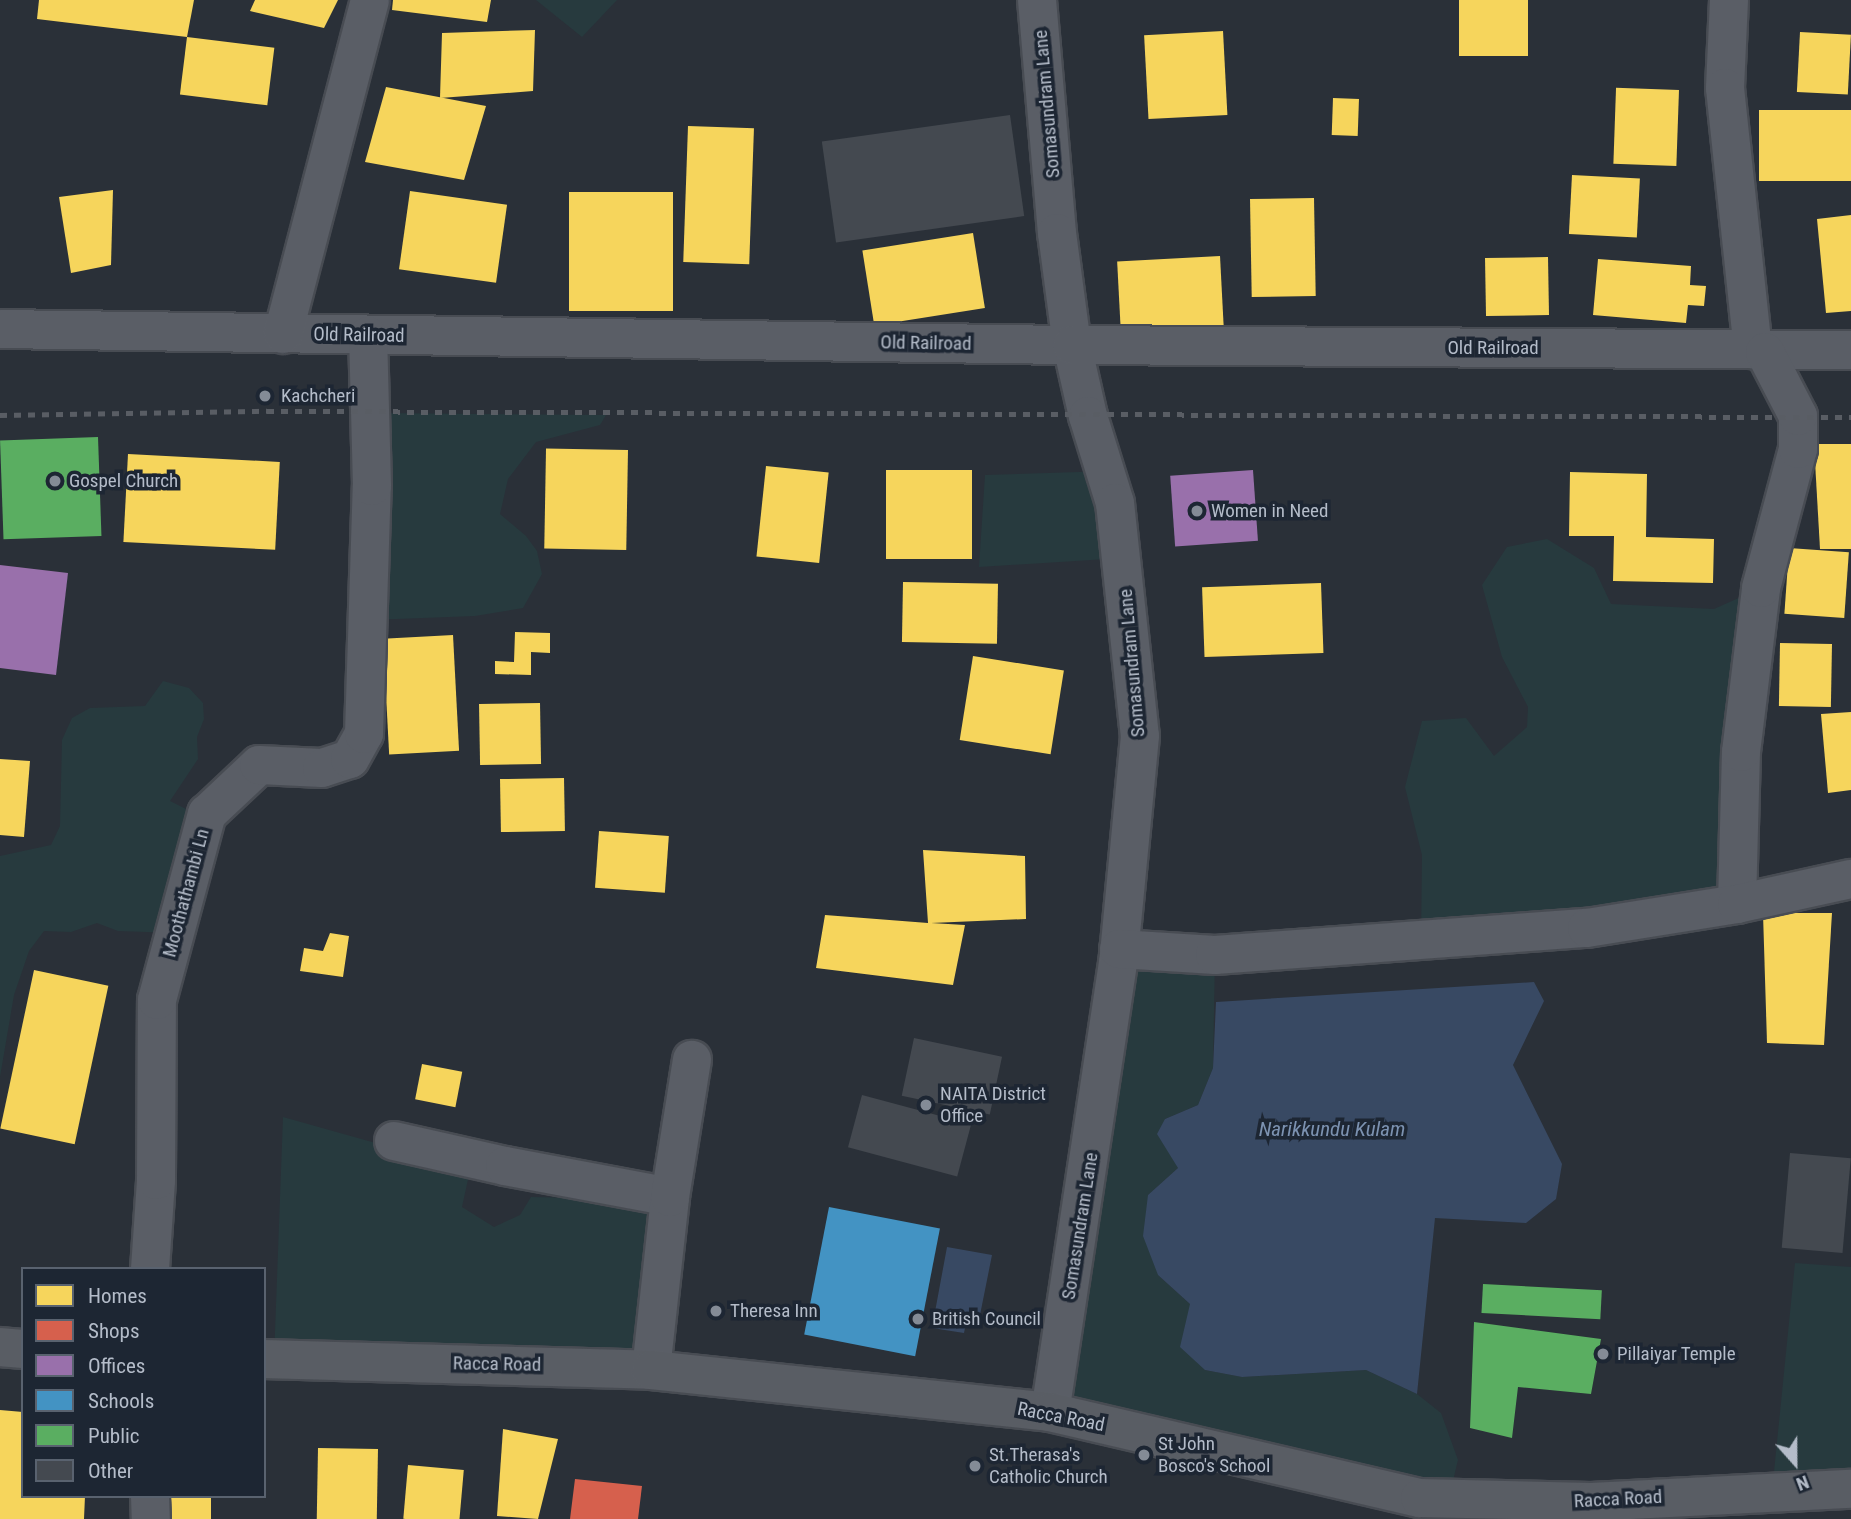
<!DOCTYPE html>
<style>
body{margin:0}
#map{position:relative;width:1851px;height:1519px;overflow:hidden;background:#2a3038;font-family:"Roboto Condensed",sans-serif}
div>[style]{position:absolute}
.green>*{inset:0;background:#273a3e}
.water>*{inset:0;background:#384963}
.homes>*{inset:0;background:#f6d55c;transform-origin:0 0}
.shops>*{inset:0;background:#d6604d}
.offices>*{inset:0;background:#9970ab;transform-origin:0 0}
.schools>*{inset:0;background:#4393c3;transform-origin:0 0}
.public>*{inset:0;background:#5aae61;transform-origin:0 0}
.building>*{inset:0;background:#444950;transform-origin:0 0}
.roads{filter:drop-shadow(2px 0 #484c53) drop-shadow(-2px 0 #484c53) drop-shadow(0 2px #484c53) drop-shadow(0 -2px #484c53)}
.street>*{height:38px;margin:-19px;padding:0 19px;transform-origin:19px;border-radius:19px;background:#5a5e66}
.secondary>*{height:38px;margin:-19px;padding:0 19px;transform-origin:19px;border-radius:19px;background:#595d64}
.rail>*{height:5px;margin-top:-2.5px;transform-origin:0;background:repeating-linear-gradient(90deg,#595d64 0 7px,transparent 0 14px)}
.dots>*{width:19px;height:19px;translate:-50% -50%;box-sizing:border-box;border:4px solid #1d2633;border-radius:50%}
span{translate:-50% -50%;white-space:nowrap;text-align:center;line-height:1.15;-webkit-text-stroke:7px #1d2633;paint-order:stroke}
.street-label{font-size:19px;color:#b4bcc9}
.poi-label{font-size:19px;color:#b4bcc9}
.left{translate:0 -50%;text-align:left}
.water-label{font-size:21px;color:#7c92b1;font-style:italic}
.legend{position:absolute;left:21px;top:1267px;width:245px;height:231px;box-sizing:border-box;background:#1d2633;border:2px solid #59626f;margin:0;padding:9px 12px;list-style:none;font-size:21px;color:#b4bcc9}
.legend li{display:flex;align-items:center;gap:14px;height:35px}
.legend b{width:35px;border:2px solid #59626f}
.north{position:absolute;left:1760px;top:1428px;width:70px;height:70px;-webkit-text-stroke:5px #1d2633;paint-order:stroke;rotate:159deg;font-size:19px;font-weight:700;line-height:28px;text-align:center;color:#b4bcc9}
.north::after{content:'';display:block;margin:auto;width:24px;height:32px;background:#b4bcc9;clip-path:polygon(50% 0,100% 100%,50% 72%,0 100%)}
</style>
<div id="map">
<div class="green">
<div style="clip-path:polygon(536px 0,617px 0,582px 37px)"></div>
<div style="clip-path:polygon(370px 413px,606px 415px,600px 425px,536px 442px,508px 479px,500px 514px,526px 536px,537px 551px,542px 574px,523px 608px,475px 616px,370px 620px)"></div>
<div style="clip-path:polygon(1111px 471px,1123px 558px,979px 567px,985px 475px)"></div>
<div style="clip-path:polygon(1547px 539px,1594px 568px,1611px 604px,1714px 609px,1761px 588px,1737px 904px,1421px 940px,1422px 855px,1405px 787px,1422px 721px,1466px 718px,1494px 756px,1527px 727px,1528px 707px,1502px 657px,1482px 585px,1507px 547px)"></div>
<div style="clip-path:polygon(163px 681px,189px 688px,203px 703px,204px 719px,197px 737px,198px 759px,170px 801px,186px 809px,207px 814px,175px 933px,118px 931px,97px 923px,71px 932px,44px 931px,29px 951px,14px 995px,0 1077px,0 856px,51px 845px,60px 826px,62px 740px,72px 718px,90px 708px,145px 706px)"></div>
<div style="clip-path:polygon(1215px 955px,1213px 1068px,1198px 1105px,1165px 1119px,1178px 1168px,1148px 1195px,1158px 1275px,1190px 1304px,1205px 1370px,1242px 1377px,1366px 1370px,1417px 1394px,1441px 1413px,1458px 1460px,1451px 1489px,1051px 1412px,1118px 963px)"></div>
<div style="clip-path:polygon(283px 1117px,404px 1151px,469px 1175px,462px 1207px,494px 1227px,520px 1215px,531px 1197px,670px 1200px,651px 1370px,274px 1359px)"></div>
<div style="clip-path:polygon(1795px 1263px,1851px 1267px,1851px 1476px,1774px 1472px)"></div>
</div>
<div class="water">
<div style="clip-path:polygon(1534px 982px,1544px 1001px,1513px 1065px,1562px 1164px,1556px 1199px,1526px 1223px,1435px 1218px,1417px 1394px,1366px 1370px,1242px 1377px,1205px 1370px,1180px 1347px,1190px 1304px,1158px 1275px,1143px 1236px,1148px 1195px,1178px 1168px,1157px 1134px,1165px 1119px,1198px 1105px,1213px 1068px,1216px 1002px)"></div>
<div style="clip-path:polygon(947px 1247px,992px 1255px,979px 1320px,967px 1318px,964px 1333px,932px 1328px)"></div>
</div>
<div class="homes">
<div style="clip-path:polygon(39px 0,194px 0,187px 37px,37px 19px)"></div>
<div style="clip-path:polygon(255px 0,338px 0,324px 28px,250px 11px)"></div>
<div style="clip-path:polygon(393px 0,491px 0,487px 22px,392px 10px)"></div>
<div style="left:1459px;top:0;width:69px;height:56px"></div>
<div style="clip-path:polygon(535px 30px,533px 91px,440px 98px,442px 33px)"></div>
<div style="left:1223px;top:31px;width:84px;height:79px;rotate:87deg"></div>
<div style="left:1800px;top:32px;width:51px;height:60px;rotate:3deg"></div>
<div style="left:187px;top:37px;width:88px;height:58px;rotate:7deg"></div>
<div style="clip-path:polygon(386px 87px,486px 106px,464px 180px,365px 162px)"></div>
<div style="left:1679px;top:90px;width:76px;height:63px;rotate:92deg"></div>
<div style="left:1333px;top:98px;width:26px;height:37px;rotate:2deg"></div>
<div style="left:1851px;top:110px;width:71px;height:92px;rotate:90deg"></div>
<div style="left:688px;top:126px;width:66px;height:136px;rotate:2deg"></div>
<div style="left:1572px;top:175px;width:68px;height:59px;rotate:3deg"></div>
<div style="clip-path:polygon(113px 190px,111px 265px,71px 273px,59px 197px)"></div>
<div style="left:410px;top:191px;width:98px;height:79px;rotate:8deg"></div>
<div style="left:569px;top:192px;width:104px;height:119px"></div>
<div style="left:1314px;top:198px;width:98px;height:64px;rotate:89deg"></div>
<div style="clip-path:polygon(1851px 215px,1851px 311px,1826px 313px,1817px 219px)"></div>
<div style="left:973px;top:233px;width:76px;height:112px;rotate:81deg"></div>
<div style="left:1220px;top:256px;width:74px;height:103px;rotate:87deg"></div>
<div style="left:1548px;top:257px;width:58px;height:63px;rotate:89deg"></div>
<div style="clip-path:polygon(1598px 259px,1691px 266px,1690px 285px,1706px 286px,1704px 306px,1688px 305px,1686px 323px,1593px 315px)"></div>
<div style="clip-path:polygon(1814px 444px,1851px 444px,1851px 549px,1820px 549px)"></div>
<div style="left:628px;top:450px;width:100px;height:82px;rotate:91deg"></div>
<div style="left:128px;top:454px;width:152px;height:88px;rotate:3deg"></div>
<div style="left:766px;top:466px;width:63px;height:91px;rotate:6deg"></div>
<div style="left:886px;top:470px;width:86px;height:89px"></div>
<div style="clip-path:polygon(1570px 472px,1647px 474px,1646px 537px,1714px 539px,1713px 583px,1613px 581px,1614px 536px,1569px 536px)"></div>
<div style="left:1789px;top:548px;width:60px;height:66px;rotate:4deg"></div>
<div style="left:903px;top:582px;width:95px;height:60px;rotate:1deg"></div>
<div style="left:1321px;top:583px;width:70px;height:119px;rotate:88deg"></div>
<div style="clip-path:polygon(515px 632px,550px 633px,550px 653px,531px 652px,531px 675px,495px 674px,495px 661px,514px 662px)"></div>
<div style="left:453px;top:635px;width:116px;height:70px;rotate:87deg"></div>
<div style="left:1780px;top:643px;width:52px;height:63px;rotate:1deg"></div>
<div style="left:973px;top:656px;width:92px;height:85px;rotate:9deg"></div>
<div style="left:540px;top:703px;width:61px;height:61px;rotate:89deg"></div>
<div style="clip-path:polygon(1851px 712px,1851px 790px,1828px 793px,1821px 714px)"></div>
<div style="clip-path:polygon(0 759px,30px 761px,24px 837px,0 835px)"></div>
<div style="left:564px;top:778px;width:53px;height:64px;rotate:89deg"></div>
<div style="left:599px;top:831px;width:70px;height:57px;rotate:4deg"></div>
<div style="clip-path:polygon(923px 850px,1025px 856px,1026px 919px,931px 923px,965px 925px,953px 985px,816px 968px,825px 915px,928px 923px)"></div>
<div style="clip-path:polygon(1763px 913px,1832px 913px,1824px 1045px,1767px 1043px)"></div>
<div style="clip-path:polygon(330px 933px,349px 936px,343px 977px,300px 971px,304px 948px,323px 951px)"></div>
<div style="left:34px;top:970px;width:76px;height:162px;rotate:12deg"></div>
<div style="left:422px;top:1064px;width:41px;height:36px;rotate:11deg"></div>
<div style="clip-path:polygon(0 1410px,23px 1412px,23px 1496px,85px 1496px,84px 1519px,0 1519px)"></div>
<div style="clip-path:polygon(503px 1429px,558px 1439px,538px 1519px,497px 1516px)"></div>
<div style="left:318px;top:1448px;width:60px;height:71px;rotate:1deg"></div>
<div style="left:408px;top:1465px;width:56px;height:54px;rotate:5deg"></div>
<div style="left:157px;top:1496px;width:54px;height:23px"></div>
</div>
<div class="shops">
<div style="clip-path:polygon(575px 1479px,642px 1486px,638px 1519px,570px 1519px)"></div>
</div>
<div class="offices">
<div style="left:1253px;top:470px;width:71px;height:83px;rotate:86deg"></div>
<div style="clip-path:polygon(0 565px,68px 573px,56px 675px,0 668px)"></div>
</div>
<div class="schools">
<div style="left:829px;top:1207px;width:113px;height:130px;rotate:11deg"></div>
</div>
<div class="public">
<div style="left:98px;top:437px;width:99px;height:98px;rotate:88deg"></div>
<div style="left:1483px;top:1284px;width:119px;height:29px;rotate:3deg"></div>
<div style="clip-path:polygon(1474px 1322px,1601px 1339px,1591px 1394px,1518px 1387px,1512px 1438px,1470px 1428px)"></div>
</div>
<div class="building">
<div style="left:1010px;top:115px;width:102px;height:190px;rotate:82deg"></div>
<div style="left:914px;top:1038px;width:90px;height:59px;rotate:12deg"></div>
<div style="left:862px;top:1095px;width:113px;height:54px;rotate:15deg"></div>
<div style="left:1790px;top:1153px;width:61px;height:95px;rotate:5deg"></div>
</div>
<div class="roads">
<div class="street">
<div style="left:1037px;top:0;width:234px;rotate:85.1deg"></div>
<div style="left:1057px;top:233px;width:113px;rotate:82.4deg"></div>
<div style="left:1072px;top:345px;width:73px;rotate:77.3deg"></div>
<div style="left:1088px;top:416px;width:91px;rotate:72.8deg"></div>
<div style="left:1115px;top:503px;width:234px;rotate:83.9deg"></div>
<div style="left:1140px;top:736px;width:228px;rotate:95.5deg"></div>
<div style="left:1118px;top:963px;width:454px;rotate:98.6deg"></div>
<div style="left:1729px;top:0;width:88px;rotate:92.6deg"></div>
<div style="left:1725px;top:88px;width:263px;rotate:83.9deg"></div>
<div style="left:0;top:329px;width:1072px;rotate:0.86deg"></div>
<div style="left:1072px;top:345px;width:779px;rotate:0.37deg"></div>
<div style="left:283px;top:334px;width:345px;rotate:-75.4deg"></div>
<div style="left:1737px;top:904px;width:152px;rotate:-88.5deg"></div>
<div style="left:1741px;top:752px;width:165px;rotate:-83deg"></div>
<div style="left:1761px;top:588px;width:144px;rotate:-75.1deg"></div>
<div style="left:1798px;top:449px;width:33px;rotate:-90deg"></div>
<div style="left:1798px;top:416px;width:72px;rotate:-117.3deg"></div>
<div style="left:1119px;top:949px;width:96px;rotate:3.6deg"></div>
<div style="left:1215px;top:955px;width:373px;rotate:-4.2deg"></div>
<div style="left:1587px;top:928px;width:152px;rotate:-9.1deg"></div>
<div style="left:1737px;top:904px;width:117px;rotate:-12.4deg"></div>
<div style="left:394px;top:1141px;width:114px;rotate:12.7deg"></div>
<div style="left:505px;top:1166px;width:168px;rotate:10.6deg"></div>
<div style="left:150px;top:1269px;width:89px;rotate:-86.1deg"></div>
<div style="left:156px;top:1180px;width:180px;rotate:-89.7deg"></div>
<div style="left:157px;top:1000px;width:193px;rotate:-75deg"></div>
<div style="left:207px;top:814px;width:71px;rotate:-43.3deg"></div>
<div style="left:259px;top:765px;width:63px;rotate:2.7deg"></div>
<div style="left:322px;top:768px;width:29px;rotate:-18deg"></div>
<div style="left:350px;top:759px;width:29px;rotate:-61deg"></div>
<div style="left:364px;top:734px;width:248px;rotate:-88.2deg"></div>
<div style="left:372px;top:486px;width:150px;rotate:-91.5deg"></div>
<div style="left:651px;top:1370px;width:174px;rotate:-83.7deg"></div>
<div style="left:670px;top:1197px;width:139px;rotate:-80.9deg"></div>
<div style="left:150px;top:1496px;width:23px;rotate:88deg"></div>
</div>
<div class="secondary">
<div style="left:0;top:1347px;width:23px;rotate:5deg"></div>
<div style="left:264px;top:1359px;width:387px;rotate:1.6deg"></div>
<div style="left:651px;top:1370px;width:401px;rotate:6deg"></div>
<div style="left:1050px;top:1412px;width:380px;rotate:13.1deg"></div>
<div style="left:1420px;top:1498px;width:171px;rotate:1.3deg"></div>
<div style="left:1591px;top:1502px;width:260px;rotate:-2.9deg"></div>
</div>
</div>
<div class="rail">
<div style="left:0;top:415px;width:267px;rotate:-0.9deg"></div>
<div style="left:267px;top:411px;width:1584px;rotate:0.22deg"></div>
</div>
<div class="dots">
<div style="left:265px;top:396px;background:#848b96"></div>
<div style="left:55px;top:481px;background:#848b96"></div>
<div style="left:1197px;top:511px;background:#848b96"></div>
<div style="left:926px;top:1105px;background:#848b96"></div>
<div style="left:716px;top:1311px;background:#848b96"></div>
<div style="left:918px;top:1319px;background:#848b96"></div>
<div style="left:1603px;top:1354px;background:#848b96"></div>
<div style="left:1144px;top:1455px;background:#848b96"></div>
<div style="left:975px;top:1466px;background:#848b96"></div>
</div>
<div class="street-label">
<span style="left:1047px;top:104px;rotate:-95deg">Somasundram Lane</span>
<span style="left:359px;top:335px;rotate:1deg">Old Railroad</span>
<span style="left:926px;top:343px;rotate:1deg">Old Railroad</span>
<span style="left:1493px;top:348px">Old Railroad</span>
<span style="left:1132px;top:663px;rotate:-95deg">Somasundram Lane</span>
<span style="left:186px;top:893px;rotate:-75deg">Moothathambi Ln</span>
<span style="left:1080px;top:1226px;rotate:-81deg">Somasundram Lane</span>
<span style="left:497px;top:1364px;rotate:1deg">Racca Road</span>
<span style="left:1061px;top:1417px;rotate:11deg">Racca Road</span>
<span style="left:1618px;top:1499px;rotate:-3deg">Racca Road</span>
</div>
<div class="poi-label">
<span class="left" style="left:281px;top:396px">Kachcheri</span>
<span class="left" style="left:69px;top:481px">Gospel Church</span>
<span class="left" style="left:1211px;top:511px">Women in Need</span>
<span class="left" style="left:940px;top:1105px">NAITA District<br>Office</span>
<span class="left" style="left:730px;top:1311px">Theresa Inn</span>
<span class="left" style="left:932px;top:1319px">British Council</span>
<span class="left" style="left:1617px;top:1354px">Pillaiyar Temple</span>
<span class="left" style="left:1158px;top:1455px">St John<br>Bosco's School</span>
<span class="left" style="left:989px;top:1466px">St.Therasa's<br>Catholic Church</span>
</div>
<div class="water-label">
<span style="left:1332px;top:1129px">Narikkundu Kulam</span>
</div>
<ul class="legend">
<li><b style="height:19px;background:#f6d55c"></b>Homes</li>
<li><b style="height:19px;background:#d6604d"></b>Shops</li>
<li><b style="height:19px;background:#9970ab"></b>Offices</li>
<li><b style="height:19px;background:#4393c3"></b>Schools</li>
<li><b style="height:19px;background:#5aae61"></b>Public</li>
<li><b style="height:19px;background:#444950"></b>Other</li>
</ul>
<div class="north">N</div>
</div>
